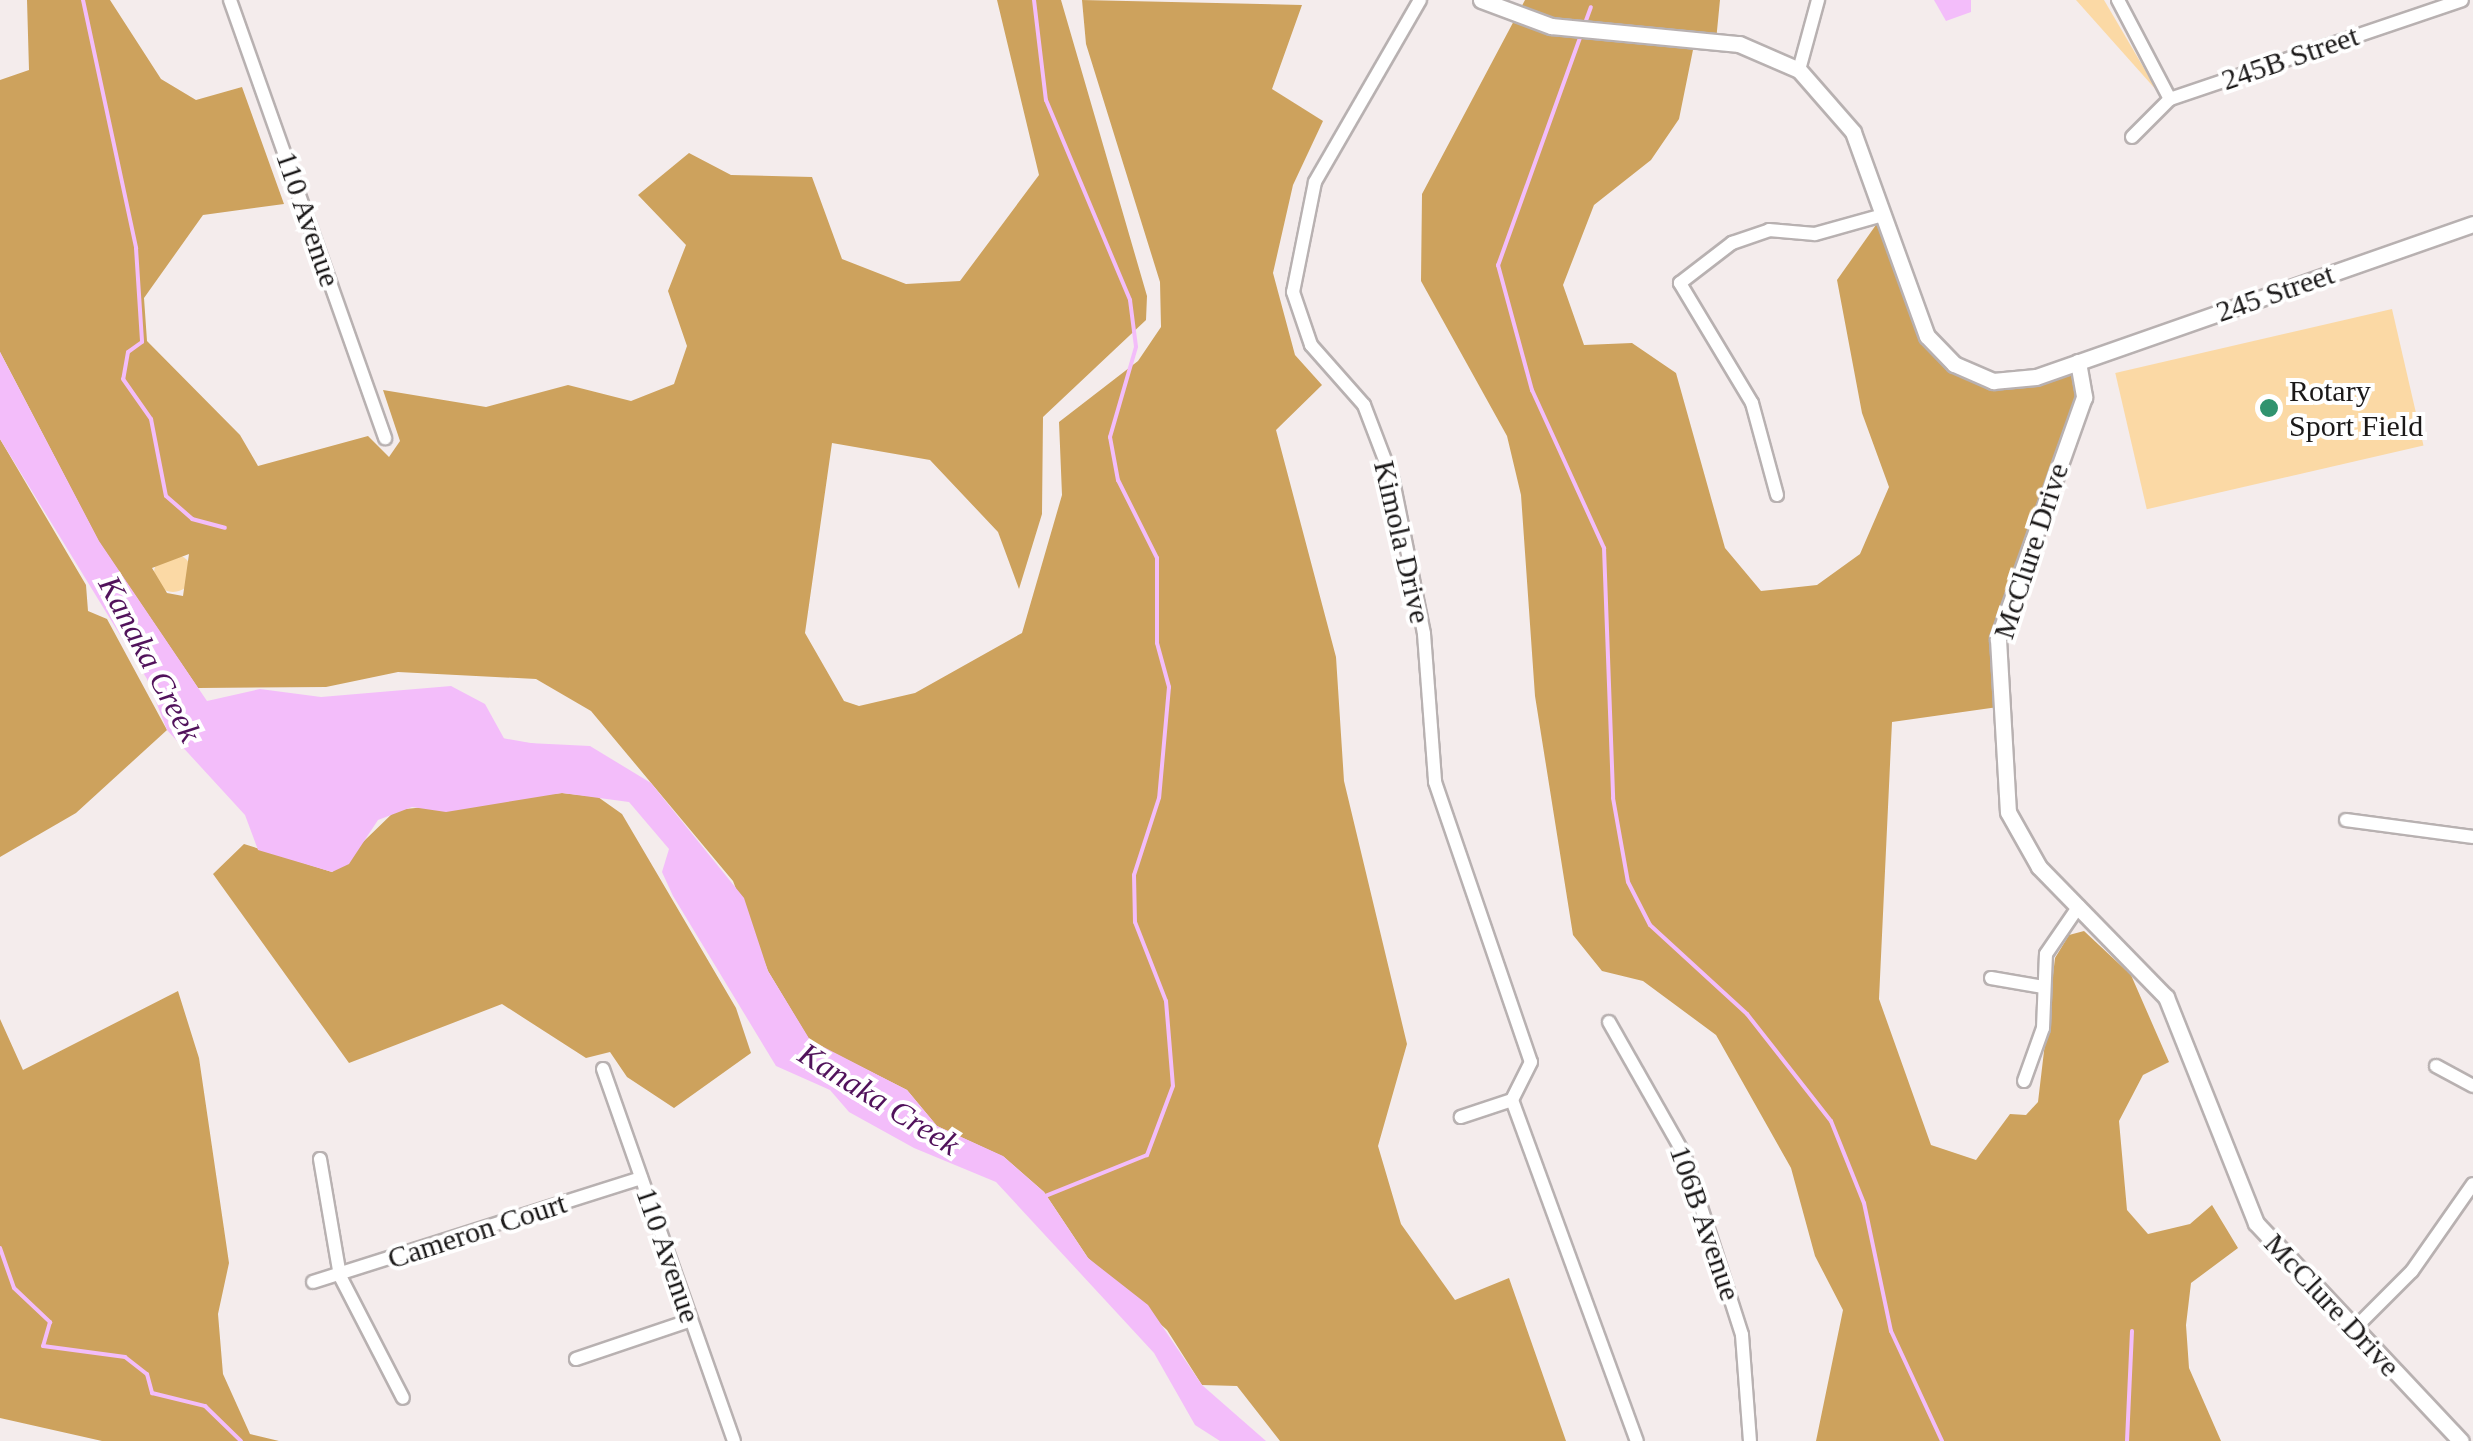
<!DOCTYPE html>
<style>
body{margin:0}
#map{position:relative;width:2473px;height:1441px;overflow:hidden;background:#f4ecec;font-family:Georgia,serif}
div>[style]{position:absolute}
.green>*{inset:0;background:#fbd9a5;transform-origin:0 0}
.round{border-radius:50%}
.forest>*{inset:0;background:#cda25d}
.water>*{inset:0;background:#f3bdfa}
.stream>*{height:4px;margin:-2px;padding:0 2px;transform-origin:2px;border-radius:2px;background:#f3bdfa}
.roads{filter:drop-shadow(2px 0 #b8b1b1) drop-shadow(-2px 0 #b8b1b1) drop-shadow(0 2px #b8b1b1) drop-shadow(0 -2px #b8b1b1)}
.minor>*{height:12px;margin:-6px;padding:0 6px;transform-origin:6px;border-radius:6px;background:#fff}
.tertiary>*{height:15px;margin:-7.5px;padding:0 7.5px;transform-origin:7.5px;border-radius:7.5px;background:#fff}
.dots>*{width:28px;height:28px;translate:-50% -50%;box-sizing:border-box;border:5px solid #fff;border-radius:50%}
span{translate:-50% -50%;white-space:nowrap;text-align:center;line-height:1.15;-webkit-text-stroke:8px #fff;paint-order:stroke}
.street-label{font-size:30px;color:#1b1919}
.poi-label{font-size:30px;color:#1b1919}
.left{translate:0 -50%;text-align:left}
.water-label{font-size:32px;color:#51125b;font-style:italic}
</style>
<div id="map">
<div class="green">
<div style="clip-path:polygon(2076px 0,2104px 0,2158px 92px)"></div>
<div style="left:2392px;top:309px;width:140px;height:284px;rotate:77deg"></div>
<div class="round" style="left:154px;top:554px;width:38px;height:38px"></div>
</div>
<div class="forest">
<div style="clip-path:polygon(evenodd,27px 0,110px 0,161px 79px,196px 100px,242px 87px,284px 204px,203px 215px,144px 298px,147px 341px,240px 435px,258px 466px,368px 436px,389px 457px,400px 441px,383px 390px,486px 407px,568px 385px,631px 401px,674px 384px,687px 346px,668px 291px,686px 245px,638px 195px,689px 153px,731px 175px,812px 177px,842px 259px,906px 284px,960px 281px,1039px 175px,997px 0,1061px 0,1147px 296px,1146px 320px,1043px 417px,1042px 514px,1019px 589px,998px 532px,930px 460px,832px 443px,805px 633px,844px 701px,859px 706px,915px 693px,1022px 633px,1062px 495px,1059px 422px,1138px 361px,1161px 327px,1160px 282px,1086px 44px,1082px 0,1302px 5px,1272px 89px,1323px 121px,1293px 185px,1273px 273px,1295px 355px,1322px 385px,1276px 430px,1336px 657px,1344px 781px,1407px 1044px,1378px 1146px,1401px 1224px,1455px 1300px,1509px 1278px,1566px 1441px,1280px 1441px,1237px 1386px,1202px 1385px,1167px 1330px,1088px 1258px,1044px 1192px,1004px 1157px,937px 1126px,907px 1090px,810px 1041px,768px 971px,733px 881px,591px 711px,536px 679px,398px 672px,326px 687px,198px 688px,99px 542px,0 352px,0 80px,29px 70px,27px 0,189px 554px,183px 596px,167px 593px,152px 568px,189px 554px)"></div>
<div style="clip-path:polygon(1525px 0,1720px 0,1716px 41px,1695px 40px,1679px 119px,1651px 160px,1594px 205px,1563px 285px,1584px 345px,1632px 343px,1676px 373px,1725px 548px,1761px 591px,1817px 585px,1860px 554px,1889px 487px,1862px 413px,1837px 280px,1883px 215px,1930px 341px,1993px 381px,2078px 362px,2084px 390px,2011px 591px,1998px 707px,1892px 722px,1879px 999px,1931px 1145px,1976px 1160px,2010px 1114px,2026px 1115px,2038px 1102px,2055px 958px,2069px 935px,2084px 931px,2131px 975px,2169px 1062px,2143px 1075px,2119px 1121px,2127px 1210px,2148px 1234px,2190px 1224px,2212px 1205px,2238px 1248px,2191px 1283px,2186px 1325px,2189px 1368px,2221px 1441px,1816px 1441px,1843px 1310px,1815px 1256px,1791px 1168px,1716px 1035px,1643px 981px,1602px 971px,1573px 935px,1535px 696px,1521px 495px,1507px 436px,1421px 281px,1422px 194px)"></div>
<div style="clip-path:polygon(0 439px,86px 585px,88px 611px,107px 619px,167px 730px,76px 813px,0 857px)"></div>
<div style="clip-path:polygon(562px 793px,598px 797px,622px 814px,736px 1008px,751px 1053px,674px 1108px,627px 1077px,610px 1052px,586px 1058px,502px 1004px,349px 1063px,213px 874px,244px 844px,332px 872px,396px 810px)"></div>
<div style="clip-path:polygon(178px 991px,199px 1058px,229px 1263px,218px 1314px,223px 1374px,250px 1434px,279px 1441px,102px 1441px,0 1418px,0 1019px,23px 1070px)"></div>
</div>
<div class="water">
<div style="clip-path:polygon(1934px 0,1971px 0,1971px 12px,1946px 21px)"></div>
<div style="clip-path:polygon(0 352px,99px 541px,207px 701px,260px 689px,321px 697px,451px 686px,485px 704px,506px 742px,590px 746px,651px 783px,744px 898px,768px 971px,810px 1040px,907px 1090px,937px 1126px,1003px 1156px,1044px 1192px,1088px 1258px,1148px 1305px,1202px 1385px,1266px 1441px,1220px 1441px,1195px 1425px,1154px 1353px,996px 1182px,914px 1148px,849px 1112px,830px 1090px,776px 1066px,673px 896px,662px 872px,669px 849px,629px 802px,562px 793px,446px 812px,412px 807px,378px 820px,349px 864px,332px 872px,258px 850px,245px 815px,167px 730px,147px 679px,0 439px)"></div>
</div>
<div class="stream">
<div style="left:83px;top:0;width:254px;rotate:77.9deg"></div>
<div style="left:136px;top:248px;width:94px;rotate:86.3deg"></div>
<div style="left:142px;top:342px;width:17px;rotate:144deg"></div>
<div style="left:128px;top:352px;width:27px;rotate:100deg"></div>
<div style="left:123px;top:379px;width:49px;rotate:55deg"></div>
<div style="left:151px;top:419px;width:78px;rotate:79deg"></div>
<div style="left:166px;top:496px;width:35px;rotate:41deg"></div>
<div style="left:192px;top:519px;width:34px;rotate:15deg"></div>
<div style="left:1034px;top:0;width:101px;rotate:83.2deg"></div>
<div style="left:1046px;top:100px;width:217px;rotate:67.2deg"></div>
<div style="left:1130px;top:300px;width:47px;rotate:82.7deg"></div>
<div style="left:1136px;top:347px;width:94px;rotate:106.1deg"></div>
<div style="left:1110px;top:437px;width:44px;rotate:79.5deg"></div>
<div style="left:1118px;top:480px;width:87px;rotate:63.4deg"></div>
<div style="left:1157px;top:558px;width:85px;rotate:90deg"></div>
<div style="left:1157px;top:643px;width:46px;rotate:74.7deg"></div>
<div style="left:1169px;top:687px;width:111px;rotate:95.1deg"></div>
<div style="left:1159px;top:798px;width:81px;rotate:108deg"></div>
<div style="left:1134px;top:875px;width:47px;rotate:88.8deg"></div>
<div style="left:1135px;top:922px;width:85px;rotate:68.6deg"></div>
<div style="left:1166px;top:1001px;width:85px;rotate:85.3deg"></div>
<div style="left:1173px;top:1086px;width:74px;rotate:110.6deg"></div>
<div style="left:1147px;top:1155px;width:112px;rotate:158deg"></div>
<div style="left:1584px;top:26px;width:20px;rotate:-70deg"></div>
<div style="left:1581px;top:35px;width:245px;rotate:109.8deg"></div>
<div style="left:1498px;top:265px;width:130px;rotate:74.8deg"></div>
<div style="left:1532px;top:390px;width:174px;rotate:65.5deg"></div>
<div style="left:1604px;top:548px;width:250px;rotate:87.9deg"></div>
<div style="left:1613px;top:798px;width:85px;rotate:79.9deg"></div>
<div style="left:1628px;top:882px;width:48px;rotate:62.9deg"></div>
<div style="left:1650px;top:925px;width:132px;rotate:42.5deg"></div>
<div style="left:1747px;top:1014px;width:136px;rotate:51.9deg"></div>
<div style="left:1831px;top:1121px;width:88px;rotate:68.1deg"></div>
<div style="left:1864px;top:1203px;width:131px;rotate:78.1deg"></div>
<div style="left:1891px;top:1331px;width:121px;rotate:65.1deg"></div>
<div style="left:502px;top:740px;width:46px;rotate:10.1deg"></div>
<div style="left:0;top:1248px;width:42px;rotate:70.7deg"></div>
<div style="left:14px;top:1288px;width:50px;rotate:43.4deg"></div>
<div style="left:50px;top:1322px;width:25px;rotate:106deg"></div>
<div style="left:43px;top:1346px;width:83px;rotate:7.6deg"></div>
<div style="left:125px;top:1357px;width:28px;rotate:38deg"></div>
<div style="left:147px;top:1374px;width:20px;rotate:75deg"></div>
<div style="left:152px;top:1393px;width:55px;rotate:13.8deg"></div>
<div style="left:205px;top:1406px;width:50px;rotate:44.2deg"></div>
<div style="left:2127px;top:1441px;width:110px;rotate:-87.4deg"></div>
</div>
<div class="roads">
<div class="minor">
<div style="left:230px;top:0;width:465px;rotate:70.5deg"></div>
<div style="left:1420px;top:0;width:210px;rotate:120deg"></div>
<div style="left:1315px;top:182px;width:112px;rotate:101.3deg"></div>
<div style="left:1293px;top:292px;width:56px;rotate:71.2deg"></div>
<div style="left:1311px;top:345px;width:80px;rotate:48.5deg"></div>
<div style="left:1364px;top:405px;width:81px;rotate:69.1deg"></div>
<div style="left:1393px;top:481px;width:156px;rotate:78.5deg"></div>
<div style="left:1424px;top:634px;width:148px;rotate:85.7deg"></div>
<div style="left:1435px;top:782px;width:296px;rotate:71.1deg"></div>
<div style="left:1531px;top:1062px;width:42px;rotate:116.6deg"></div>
<div style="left:1512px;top:1100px;width:54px;rotate:161.6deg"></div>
<div style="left:2118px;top:0;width:112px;rotate:62.3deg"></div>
<div style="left:1799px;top:70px;width:73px;rotate:-74.8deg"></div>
<div style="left:2132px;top:137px;width:54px;rotate:-45deg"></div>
<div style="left:2170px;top:99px;width:308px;rotate:-18.7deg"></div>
<div style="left:1777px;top:495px;width:95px;rotate:-105.2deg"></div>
<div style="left:1752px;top:403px;width:140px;rotate:-121deg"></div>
<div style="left:1680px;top:283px;width:66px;rotate:-37.6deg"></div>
<div style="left:1732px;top:243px;width:39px;rotate:-19deg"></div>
<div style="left:1769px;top:230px;width:46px;rotate:5deg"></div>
<div style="left:1815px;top:234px;width:71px;rotate:-15.6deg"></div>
<div style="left:2346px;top:820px;width:128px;rotate:7.6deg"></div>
<div style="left:1991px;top:978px;width:53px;rotate:9.8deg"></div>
<div style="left:1609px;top:1022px;width:152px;rotate:60.4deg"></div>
<div style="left:1684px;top:1154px;width:190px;rotate:72.2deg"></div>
<div style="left:1742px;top:1335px;width:106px;rotate:85.7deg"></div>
<div style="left:2436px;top:1066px;width:42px;rotate:28.4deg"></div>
<div style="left:603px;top:1069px;width:394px;rotate:70.6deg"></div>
<div style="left:2024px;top:1081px;width:56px;rotate:-70.3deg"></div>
<div style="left:2043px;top:1028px;width:74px;rotate:-87.7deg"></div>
<div style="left:2046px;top:954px;width:58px;rotate:-55.5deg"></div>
<div style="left:1512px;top:1100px;width:363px;rotate:69.9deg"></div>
<div style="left:320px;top:1159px;width:119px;rotate:80.3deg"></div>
<div style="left:340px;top:1276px;width:137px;rotate:62.7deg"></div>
<div style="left:313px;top:1282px;width:344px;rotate:-17.6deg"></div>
<div style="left:2354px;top:1329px;width:82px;rotate:-45deg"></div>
<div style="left:2412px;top:1271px;width:106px;rotate:-55deg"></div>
<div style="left:576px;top:1359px;width:121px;rotate:-18.7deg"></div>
</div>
<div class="tertiary">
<div style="left:1481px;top:0;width:75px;rotate:20.4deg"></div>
<div style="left:1551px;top:26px;width:189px;rotate:5.5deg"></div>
<div style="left:1739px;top:44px;width:65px;rotate:23.4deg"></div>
<div style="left:1799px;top:70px;width:82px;rotate:48.9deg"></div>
<div style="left:1853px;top:132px;width:217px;rotate:70.1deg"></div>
<div style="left:1927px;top:336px;width:39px;rotate:46deg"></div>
<div style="left:1954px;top:364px;width:43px;rotate:23.6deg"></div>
<div style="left:1993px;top:381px;width:43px;rotate:-5.3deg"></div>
<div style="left:2036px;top:377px;width:463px;rotate:-19.3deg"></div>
<div style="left:2078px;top:362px;width:36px;rotate:80deg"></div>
<div style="left:2084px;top:397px;width:257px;rotate:109.6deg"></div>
<div style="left:1998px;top:639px;width:173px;rotate:86.7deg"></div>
<div style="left:2008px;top:812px;width:63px;rotate:60.6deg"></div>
<div style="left:2039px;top:867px;width:182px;rotate:45.7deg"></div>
<div style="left:2166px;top:997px;width:243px;rotate:68.3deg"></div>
<div style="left:2256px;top:1223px;width:299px;rotate:46.8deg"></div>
</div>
</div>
<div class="dots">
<div style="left:2269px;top:408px;background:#30936e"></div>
</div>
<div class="street-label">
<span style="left:2290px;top:58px;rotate:-19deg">245B Street</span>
<span style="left:308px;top:219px;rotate:71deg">110 Avenue</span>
<span style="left:2275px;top:293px;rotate:-19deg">245 Street</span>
<span style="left:1402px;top:542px;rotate:77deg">Kimola Drive</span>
<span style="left:2031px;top:551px;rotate:-72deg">McClure Drive</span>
<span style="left:1705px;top:1223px;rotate:71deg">106B Avenue</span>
<span style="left:477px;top:1231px;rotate:-18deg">Cameron Court</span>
<span style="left:668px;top:1255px;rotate:71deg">110 Avenue</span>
<span style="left:2332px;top:1305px;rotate:47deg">McClure Drive</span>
</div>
<div class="poi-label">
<span class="left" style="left:2289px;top:408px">Rotary<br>Sport Field</span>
</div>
<div class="water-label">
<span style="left:150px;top:659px;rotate:62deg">Kanaka Creek</span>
<span style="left:879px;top:1099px;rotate:32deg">Kanaka Creek</span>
</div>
</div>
